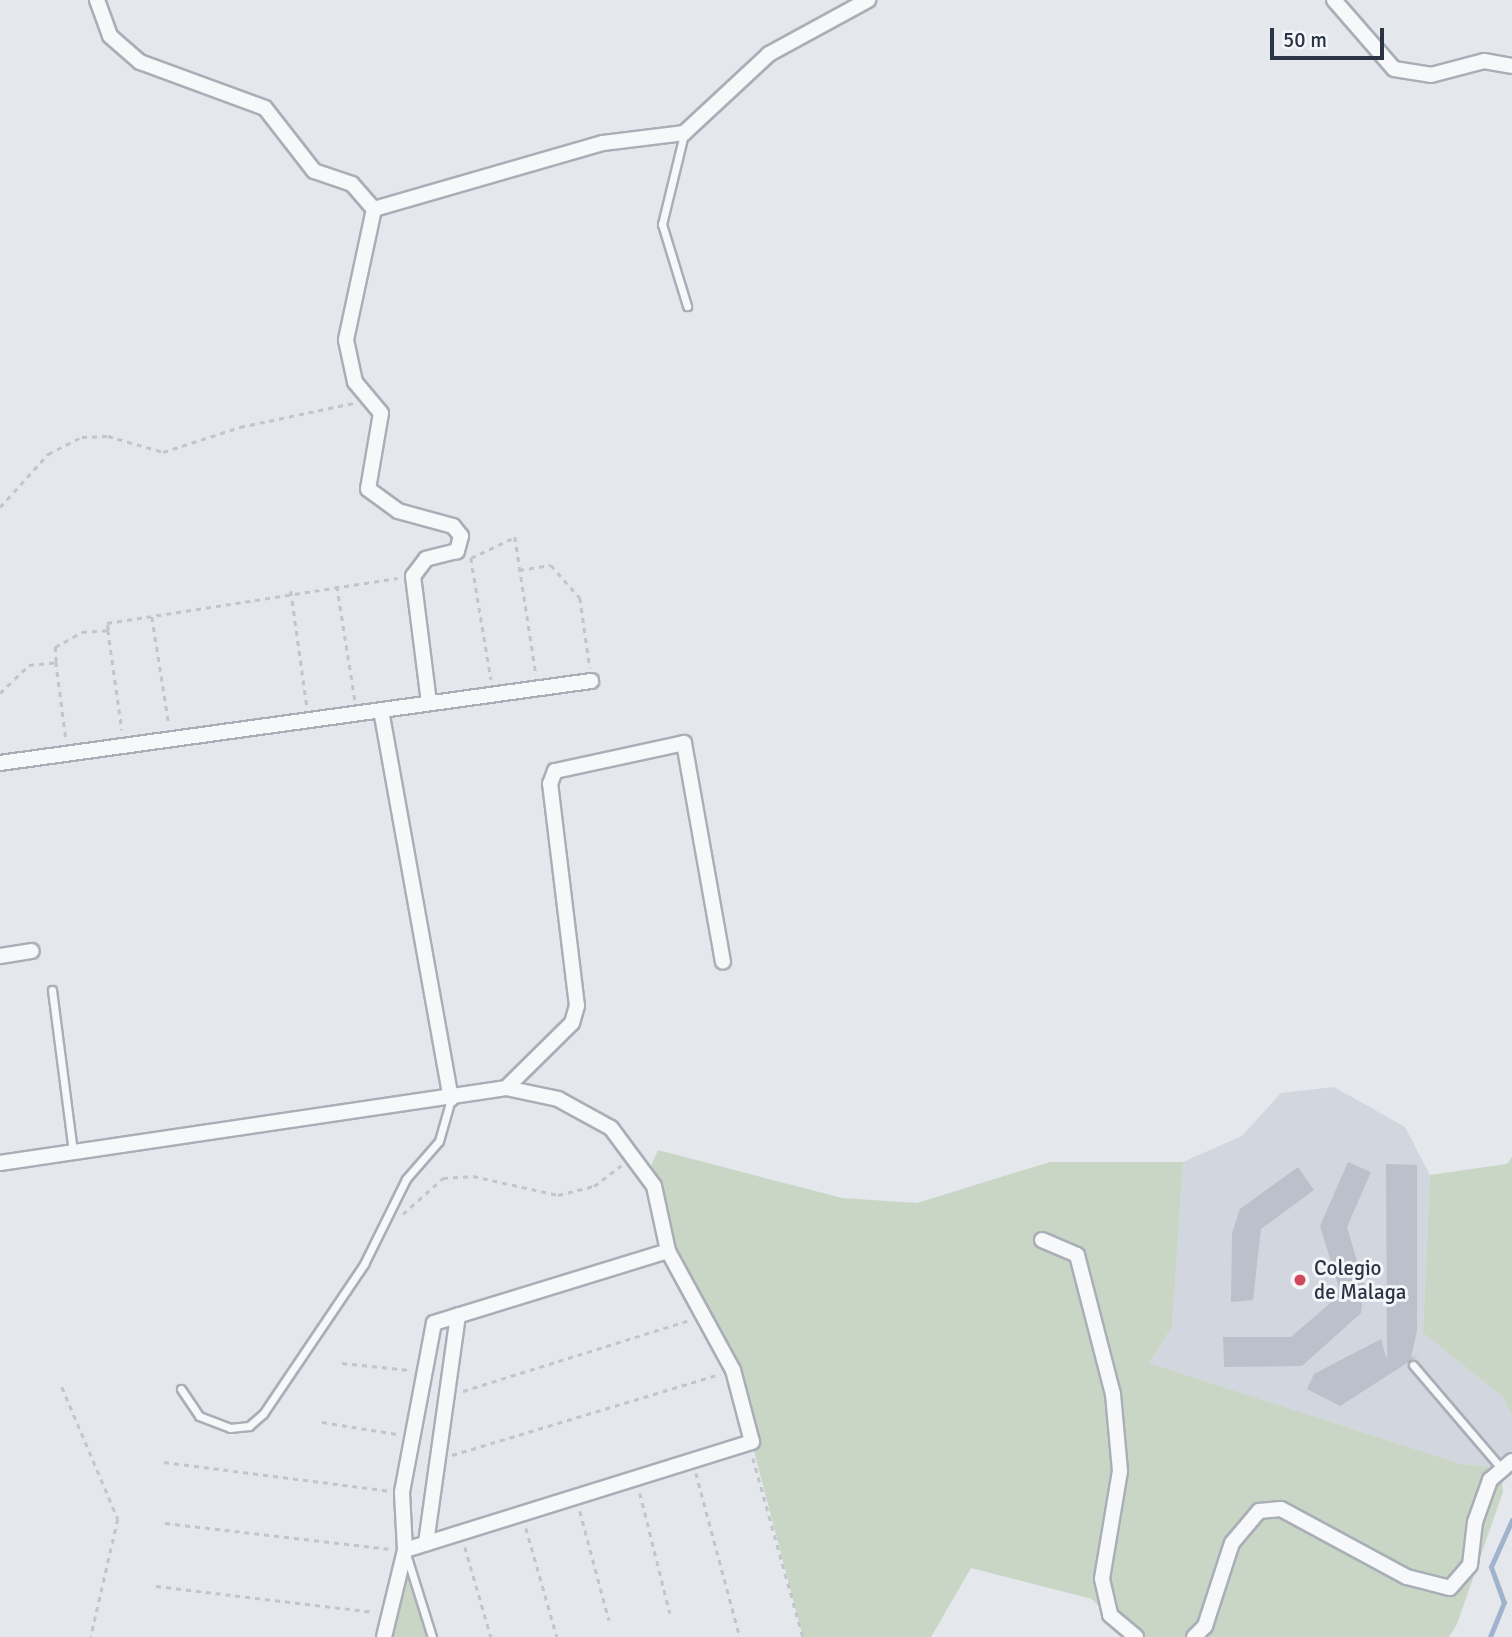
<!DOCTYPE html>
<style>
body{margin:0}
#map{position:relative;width:1512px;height:1637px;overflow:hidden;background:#e4e7ec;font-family:Signika,sans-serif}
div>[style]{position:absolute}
.built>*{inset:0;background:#d2d6de}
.green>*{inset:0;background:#c9d6c5}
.stream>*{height:4.5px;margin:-2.25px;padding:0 2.25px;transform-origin:2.25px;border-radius:2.25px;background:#9fb4cc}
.building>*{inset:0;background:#bbc0ca}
.path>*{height:2.5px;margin-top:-1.25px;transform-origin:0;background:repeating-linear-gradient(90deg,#c2c5cb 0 5px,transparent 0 10px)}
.roads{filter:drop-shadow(2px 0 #a9aeb7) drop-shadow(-2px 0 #a9aeb7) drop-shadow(0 2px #a9aeb7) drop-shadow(0 -2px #a9aeb7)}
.lane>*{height:7px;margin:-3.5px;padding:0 3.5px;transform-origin:3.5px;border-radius:3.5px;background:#f7f8fa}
.street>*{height:14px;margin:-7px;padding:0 7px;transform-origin:7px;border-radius:7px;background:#f7f8fa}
.dots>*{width:19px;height:19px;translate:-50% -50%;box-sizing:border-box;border:4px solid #f4f6f9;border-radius:50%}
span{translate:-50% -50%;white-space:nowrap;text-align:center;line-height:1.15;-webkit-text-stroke:6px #f4f6f9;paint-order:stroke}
.poi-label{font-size:21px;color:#2b3445}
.left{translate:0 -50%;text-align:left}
.scale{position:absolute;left:1270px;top:28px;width:114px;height:32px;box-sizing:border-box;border:4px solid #2b3445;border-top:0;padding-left:9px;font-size:21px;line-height:24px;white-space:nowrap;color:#2b3445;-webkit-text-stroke:5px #f4f6f9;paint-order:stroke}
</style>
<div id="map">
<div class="built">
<div style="clip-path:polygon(1334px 1087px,1405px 1127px,1430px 1175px,1423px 1333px,1503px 1397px,1512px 1416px,1512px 1461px,1501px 1468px,1461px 1464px,1149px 1363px,1172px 1327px,1183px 1162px,1242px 1136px,1281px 1093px)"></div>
</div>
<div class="green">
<div style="clip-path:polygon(658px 1150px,842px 1198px,917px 1203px,1050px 1162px,1183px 1162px,1172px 1327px,1149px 1363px,1461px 1464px,1501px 1468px,1503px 1492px,1457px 1624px,1449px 1637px,1127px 1637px,1092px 1599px,971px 1568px,931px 1637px,803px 1637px,736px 1383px,668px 1251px,647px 1175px)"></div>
<div style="clip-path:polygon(1512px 1157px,1512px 1416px,1503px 1397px,1423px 1333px,1430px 1175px,1507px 1164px)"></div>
<div style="clip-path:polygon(405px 1550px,432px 1637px,384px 1637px)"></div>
</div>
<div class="stream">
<div style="left:1490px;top:1637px;width:37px;rotate:-68deg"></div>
<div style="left:1504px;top:1603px;width:38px;rotate:-110deg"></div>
<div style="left:1491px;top:1567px;width:51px;rotate:-65.9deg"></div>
</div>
<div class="building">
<div style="clip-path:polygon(1348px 1162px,1371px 1172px,1347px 1227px,1364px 1285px,1361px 1313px,1302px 1366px,1224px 1367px,1223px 1337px,1291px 1337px,1336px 1298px,1339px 1288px,1320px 1226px)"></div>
<div style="clip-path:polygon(1386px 1164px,1417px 1165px,1417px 1331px,1411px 1358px,1418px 1356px,1340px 1406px,1307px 1389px,1314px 1374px,1381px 1339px,1387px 1360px)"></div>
<div style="clip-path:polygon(1298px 1167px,1314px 1190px,1261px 1229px,1253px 1300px,1231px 1302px,1232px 1233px,1240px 1209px)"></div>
</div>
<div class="path">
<div style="left:0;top:507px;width:72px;rotate:-47.8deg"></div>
<div style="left:48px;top:454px;width:38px;rotate:-27deg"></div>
<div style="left:82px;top:437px;width:26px;rotate:-2deg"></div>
<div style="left:108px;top:436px;width:57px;rotate:16.2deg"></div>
<div style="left:163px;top:452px;width:81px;rotate:-18deg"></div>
<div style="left:240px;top:427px;width:116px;rotate:-11.9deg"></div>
<div style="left:471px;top:558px;width:49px;rotate:-25.5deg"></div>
<div style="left:515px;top:537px;width:140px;rotate:81.3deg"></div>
<div style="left:471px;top:558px;width:123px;rotate:80.6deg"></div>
<div style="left:519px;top:570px;width:32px;rotate:-9deg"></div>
<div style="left:551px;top:565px;width:44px;rotate:48.7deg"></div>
<div style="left:580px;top:598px;width:71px;rotate:81.9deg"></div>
<div style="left:337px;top:586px;width:115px;rotate:81deg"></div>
<div style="left:291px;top:591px;width:116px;rotate:82.1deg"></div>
<div style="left:152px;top:617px;width:108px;rotate:81deg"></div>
<div style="left:108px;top:630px;width:101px;rotate:82deg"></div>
<div style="left:56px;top:662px;width:78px;rotate:82.6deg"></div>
<div style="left:0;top:693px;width:40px;rotate:-44deg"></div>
<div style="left:29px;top:665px;width:27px;rotate:-6deg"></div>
<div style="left:56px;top:662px;width:15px;rotate:-94deg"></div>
<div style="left:55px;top:647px;width:31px;rotate:-29deg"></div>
<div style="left:82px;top:632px;width:26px;rotate:-4deg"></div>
<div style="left:108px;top:630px;width:7px;rotate:-98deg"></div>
<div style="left:107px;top:623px;width:294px;rotate:-8.8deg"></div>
<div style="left:403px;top:1214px;width:54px;rotate:-42deg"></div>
<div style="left:443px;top:1178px;width:30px;rotate:-4deg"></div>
<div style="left:473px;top:1176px;width:87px;rotate:12.6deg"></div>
<div style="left:558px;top:1195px;width:37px;rotate:-14deg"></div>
<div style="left:594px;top:1186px;width:34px;rotate:-37deg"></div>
<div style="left:342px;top:1363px;width:68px;rotate:5.9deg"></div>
<div style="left:62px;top:1387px;width:143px;rotate:67deg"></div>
<div style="left:118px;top:1519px;width:121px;rotate:102.9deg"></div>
<div style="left:463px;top:1391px;width:238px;rotate:-17.4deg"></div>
<div style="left:322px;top:1422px;width:76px;rotate:9.1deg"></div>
<div style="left:452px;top:1455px;width:280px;rotate:-16.8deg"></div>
<div style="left:753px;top:1458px;width:186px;rotate:74.4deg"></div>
<div style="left:164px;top:1462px;width:227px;rotate:7.3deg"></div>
<div style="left:696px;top:1473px;width:170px;rotate:75deg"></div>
<div style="left:640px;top:1493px;width:124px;rotate:76deg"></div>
<div style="left:580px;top:1511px;width:113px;rotate:75.1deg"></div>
<div style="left:165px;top:1523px;width:227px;rotate:6.6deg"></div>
<div style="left:526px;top:1528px;width:113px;rotate:74.1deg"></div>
<div style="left:465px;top:1547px;width:94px;rotate:73.9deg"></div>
<div style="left:156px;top:1586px;width:220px;rotate:6.8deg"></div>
</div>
<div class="roads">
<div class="lane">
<div style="left:684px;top:134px;width:93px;rotate:103.7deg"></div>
<div style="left:662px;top:224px;width:86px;rotate:73deg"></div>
<div style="left:52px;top:990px;width:163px;rotate:82.6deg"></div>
<div style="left:1413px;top:1365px;width:135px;rotate:49.5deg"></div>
<div style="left:181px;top:1389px;width:32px;rotate:56deg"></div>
<div style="left:199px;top:1416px;width:33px;rotate:21deg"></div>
<div style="left:230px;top:1428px;width:19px;rotate:-6deg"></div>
<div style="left:249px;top:1426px;width:18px;rotate:-41deg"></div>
<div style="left:263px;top:1414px;width:181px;rotate:-56deg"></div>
<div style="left:364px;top:1264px;width:95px;rotate:-63.7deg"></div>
<div style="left:406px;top:1179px;width:50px;rotate:-49deg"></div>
<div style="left:439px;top:1141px;width:44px;rotate:-74.1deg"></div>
<div style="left:406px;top:1554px;width:87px;rotate:72.6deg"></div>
</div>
<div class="street">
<div style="left:97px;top:0;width:38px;rotate:70deg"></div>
<div style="left:110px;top:36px;width:40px;rotate:41deg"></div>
<div style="left:140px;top:62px;width:133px;rotate:20.2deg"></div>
<div style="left:265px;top:108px;width:80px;rotate:52.1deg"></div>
<div style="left:314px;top:171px;width:40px;rotate:18.9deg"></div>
<div style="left:352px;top:184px;width:33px;rotate:49deg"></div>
<div style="left:374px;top:209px;width:134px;rotate:102.1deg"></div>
<div style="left:346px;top:340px;width:43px;rotate:77.9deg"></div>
<div style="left:355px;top:382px;width:40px;rotate:50deg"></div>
<div style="left:381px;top:413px;width:77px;rotate:99.7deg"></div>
<div style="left:368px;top:489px;width:37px;rotate:36deg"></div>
<div style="left:398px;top:511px;width:57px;rotate:15.3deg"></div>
<div style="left:453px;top:526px;width:13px;rotate:51deg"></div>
<div style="left:461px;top:536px;width:16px;rotate:105deg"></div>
<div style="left:457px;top:551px;width:32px;rotate:166deg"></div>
<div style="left:426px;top:559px;width:21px;rotate:127deg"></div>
<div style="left:413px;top:576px;width:128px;rotate:82.8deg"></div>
<div style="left:1334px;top:0;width:91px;rotate:49deg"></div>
<div style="left:1394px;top:69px;width:37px;rotate:9deg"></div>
<div style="left:1431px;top:75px;width:55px;rotate:-14.8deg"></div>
<div style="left:1484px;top:61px;width:28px;rotate:10deg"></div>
<div style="left:374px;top:209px;width:238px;rotate:-16.1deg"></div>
<div style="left:603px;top:143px;width:82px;rotate:-7deg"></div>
<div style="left:684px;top:133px;width:116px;rotate:-42.9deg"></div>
<div style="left:769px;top:54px;width:113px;rotate:-28.6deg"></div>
<div style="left:381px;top:710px;width:395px;rotate:79.8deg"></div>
<div style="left:0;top:763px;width:597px;rotate:-7.9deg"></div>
<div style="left:0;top:956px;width:32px;rotate:-9deg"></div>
<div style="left:506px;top:1088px;width:93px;rotate:-44.6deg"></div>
<div style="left:572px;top:1023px;width:18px;rotate:-74deg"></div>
<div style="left:577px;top:1006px;width:224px;rotate:-96.9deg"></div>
<div style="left:550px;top:784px;width:14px;rotate:-69deg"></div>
<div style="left:555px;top:771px;width:132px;rotate:-12.2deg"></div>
<div style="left:684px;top:743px;width:222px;rotate:79.9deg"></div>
<div style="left:0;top:1163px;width:512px;rotate:-8.43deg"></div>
<div style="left:506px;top:1088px;width:53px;rotate:11.9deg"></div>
<div style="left:558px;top:1099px;width:60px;rotate:28.7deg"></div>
<div style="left:611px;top:1128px;width:72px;rotate:53.4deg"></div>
<div style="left:654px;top:1186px;width:66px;rotate:77.8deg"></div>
<div style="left:668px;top:1251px;width:136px;rotate:61.4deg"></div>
<div style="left:733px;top:1370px;width:74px;rotate:75.2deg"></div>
<div style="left:752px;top:1442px;width:363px;rotate:162.7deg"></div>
<div style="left:1042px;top:1240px;width:38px;rotate:23deg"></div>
<div style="left:1077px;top:1255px;width:144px;rotate:75.5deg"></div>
<div style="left:1113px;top:1394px;width:77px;rotate:84.8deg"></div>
<div style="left:1120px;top:1471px;width:109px;rotate:99.5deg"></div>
<div style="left:1102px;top:1579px;width:37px;rotate:77deg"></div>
<div style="left:1110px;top:1615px;width:34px;rotate:40deg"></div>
<div style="left:426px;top:1543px;width:230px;rotate:-82deg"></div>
<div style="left:384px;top:1637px;width:89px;rotate:-76.4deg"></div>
<div style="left:405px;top:1550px;width:58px;rotate:-93deg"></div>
<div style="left:402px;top:1492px;width:172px;rotate:-79.3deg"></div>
<div style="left:434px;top:1323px;width:245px;rotate:-17.1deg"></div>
<div style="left:1194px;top:1637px;width:16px;rotate:-45deg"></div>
<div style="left:1205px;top:1626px;width:87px;rotate:-72deg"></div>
<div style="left:1232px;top:1543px;width:42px;rotate:-49.8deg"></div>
<div style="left:1259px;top:1511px;width:22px;rotate:-5deg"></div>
<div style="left:1281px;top:1509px;width:143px;rotate:28.4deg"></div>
<div style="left:1407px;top:1577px;width:44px;rotate:14.3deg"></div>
<div style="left:1450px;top:1588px;width:30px;rotate:-49deg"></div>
<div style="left:1470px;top:1565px;width:43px;rotate:-83.4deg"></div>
<div style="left:1475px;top:1522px;width:45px;rotate:-70.3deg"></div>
<div style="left:1490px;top:1480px;width:29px;rotate:-41deg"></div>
</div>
</div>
<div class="dots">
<div style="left:1300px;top:1280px;background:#d1495b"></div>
</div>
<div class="poi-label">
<span class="left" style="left:1314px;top:1280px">Colegio<br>de Malaga</span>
</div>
<div class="scale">50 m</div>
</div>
